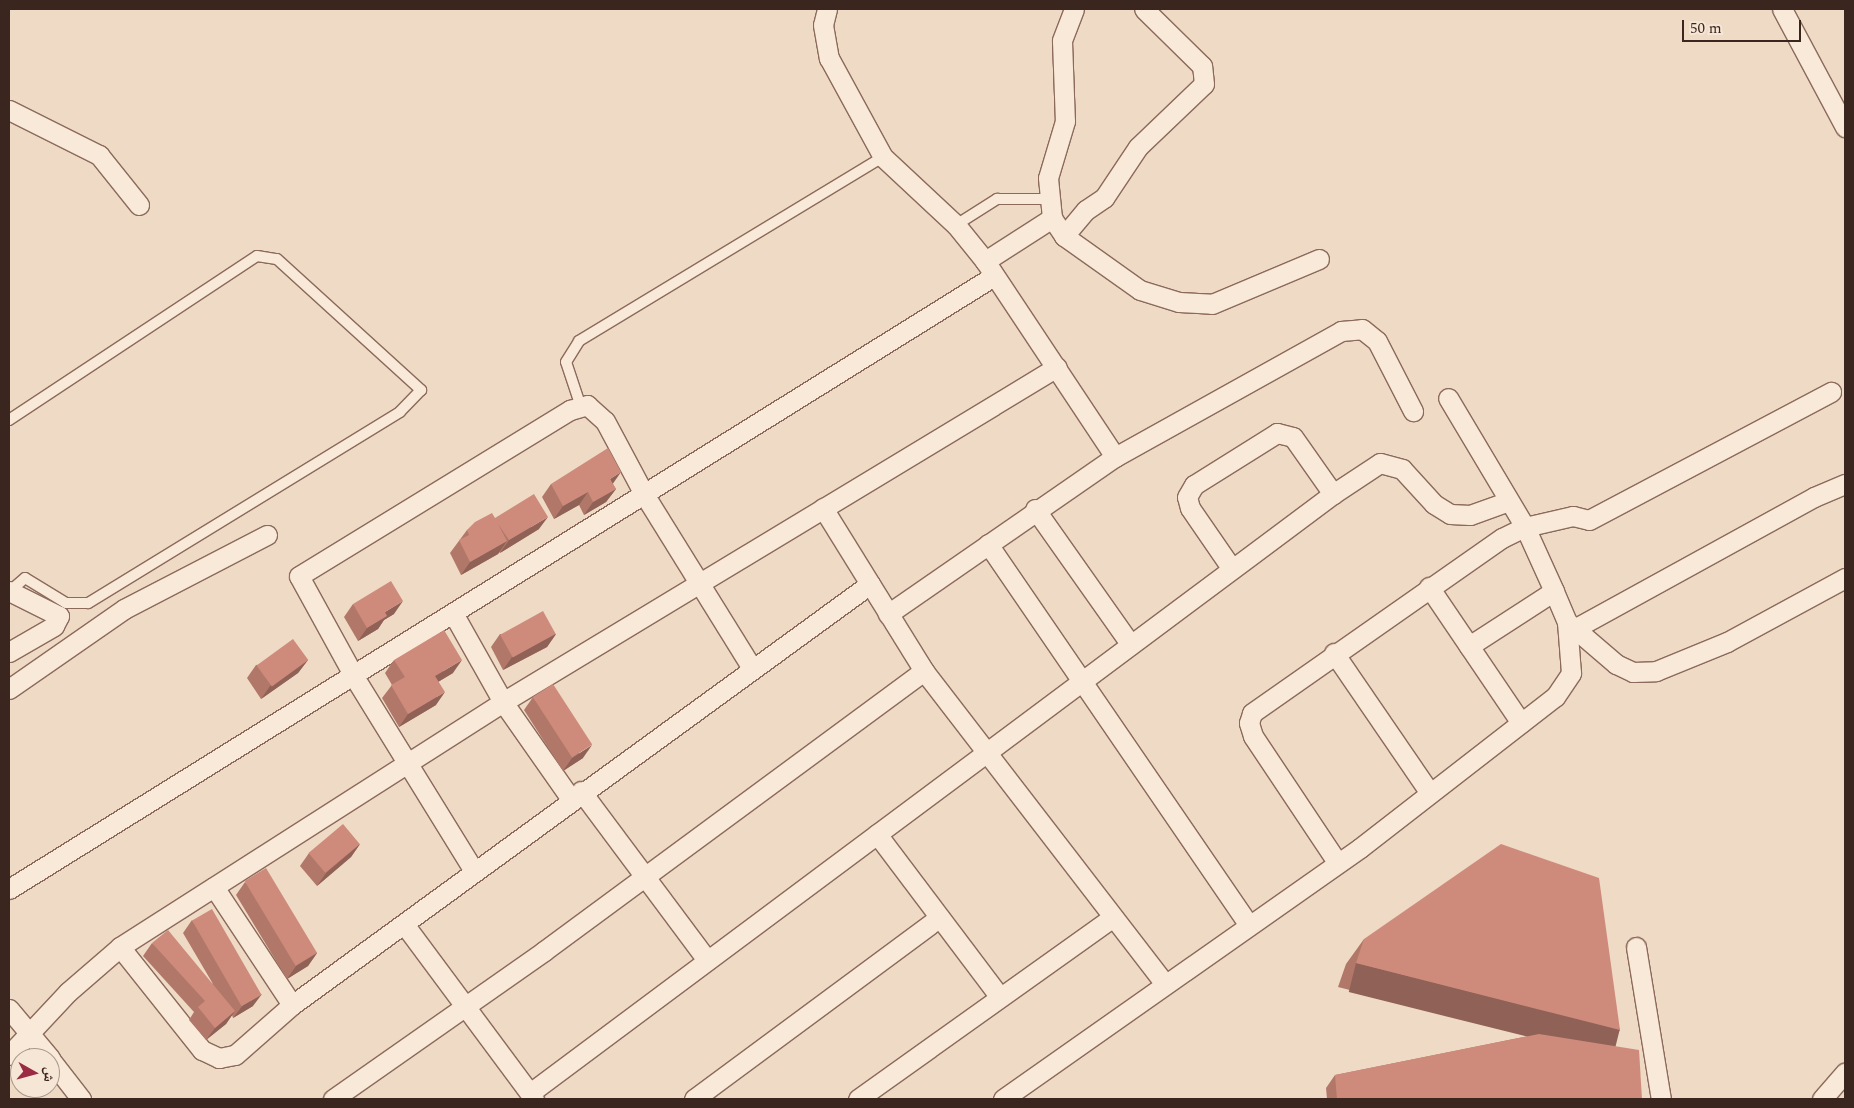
<!DOCTYPE html>
<meta charset="utf-8">
<style>
body{margin:0}
#map{position:relative;width:1854px;height:1108px;overflow:hidden;background:#efdac5;font-family:Spectral,"Noto Naskh Arabic",serif}
div>[style]{position:absolute}
.roads{filter:drop-shadow(1px 0 #8b6a5b) drop-shadow(-1px 0 #8b6a5b) drop-shadow(0 1px #8b6a5b) drop-shadow(0 -1px #8b6a5b)}
.lane>*{height:10px;margin:-5px;padding:0 5px;transform-origin:5px;border-radius:5px;background:#f9e9d9}
.street>*{height:19px;margin:-9.5px;padding:0 9.5px;transform-origin:9.5px;border-radius:9.5px;background:#f9e9d9}
.wall>*{inset:0;background:#b1786a}
.shaded-wall>*{inset:0;background:#906156;transform-origin:0 0}
.building>*{inset:0;background:#ce8b7b;transform-origin:0 0}
span{translate:-50% -50%;white-space:nowrap;text-align:center;line-height:1.15;-webkit-text-stroke:4px #f6e6d5;paint-order:stroke}
.frame{position:absolute;inset:0;border:10px solid #3b261f;pointer-events:none}
.north{position:absolute;left:10px;top:1048px;width:50px;height:50px;box-sizing:border-box;background:#f6e6d5;border:1px solid #ab998c;border-radius:50%;rotate:97deg;font-size:14px;font-weight:700;line-height:20px;text-align:center;color:#3b261f}
.north::after{content:'';display:block;margin:auto;width:18px;height:22px;background:#9b2a43;clip-path:polygon(50% 0,100% 100%,50% 72%,0 100%)}
.scale{position:absolute;left:1682px;top:20px;width:119px;height:22px;box-sizing:border-box;border:2px solid #3b261f;border-top:0;padding-left:6px;font-size:15px;line-height:18px;white-space:nowrap;color:#3b261f;-webkit-text-stroke:4px #f6e6d5;paint-order:stroke}
</style>
<div id="map">
<div class="roads">
<div class="lane">
<div style="left:956px;top:225px;width:49px;rotate:-32.4deg"></div>
<div style="left:997px;top:199px;width:51px"></div>
<div style="left:580px;top:404px;width:44px;rotate:-108.4deg"></div>
<div style="left:566px;top:362px;width:25px;rotate:-58deg"></div>
<div style="left:579px;top:341px;width:355px;rotate:-31.2deg"></div>
<div style="left:9px;top:420px;width:297px;rotate:-33.5deg"></div>
<div style="left:257px;top:256px;width:20px;rotate:9deg"></div>
<div style="left:277px;top:259px;width:195px;rotate:42.3deg"></div>
<div style="left:421px;top:390px;width:30px;rotate:134deg"></div>
<div style="left:400px;top:412px;width:366px;rotate:148.5deg"></div>
<div style="left:88px;top:603px;width:22px;rotate:180deg"></div>
<div style="left:66px;top:603px;width:48px;rotate:-148.6deg"></div>
<div style="left:25px;top:578px;width:20px;rotate:139deg"></div>
</div>
<div class="street">
<div style="left:827px;top:9px;width:16px;rotate:104deg"></div>
<div style="left:823px;top:25px;width:34px;rotate:80deg"></div>
<div style="left:829px;top:58px;width:113px;rotate:61.4deg"></div>
<div style="left:883px;top:157px;width:100px;rotate:43deg"></div>
<div style="left:956px;top:225px;width:46px;rotate:51.1deg"></div>
<div style="left:985px;top:261px;width:235px;rotate:56.4deg"></div>
<div style="left:1074px;top:9px;width:34px;rotate:111deg"></div>
<div style="left:1062px;top:41px;width:80px;rotate:87.9deg"></div>
<div style="left:1065px;top:121px;width:59px;rotate:106.6deg"></div>
<div style="left:1048px;top:178px;width:40px;rotate:84.3deg"></div>
<div style="left:1052px;top:218px;width:22px;rotate:56deg"></div>
<div style="left:1064px;top:236px;width:93px;rotate:35.4deg"></div>
<div style="left:1140px;top:290px;width:41px;rotate:17.1deg"></div>
<div style="left:1179px;top:302px;width:33px;rotate:3deg"></div>
<div style="left:1212px;top:304px;width:116px;rotate:-22.8deg"></div>
<div style="left:1782px;top:9px;width:134px;rotate:61.9deg"></div>
<div style="left:9px;top:110px;width:101px;rotate:26.6deg"></div>
<div style="left:99px;top:155px;width:64px;rotate:51.3deg"></div>
<div style="left:1064px;top:236px;width:34px;rotate:-50deg"></div>
<div style="left:1086px;top:210px;width:22px;rotate:-34deg"></div>
<div style="left:1104px;top:198px;width:61px;rotate:-56.3deg"></div>
<div style="left:1138px;top:147px;width:91px;rotate:-43.7deg"></div>
<div style="left:1204px;top:84px;width:18px;rotate:-96deg"></div>
<div style="left:1202px;top:66px;width:81px;rotate:-135.5deg"></div>
<div style="left:985px;top:261px;width:80px;rotate:-32.7deg"></div>
<div style="left:823px;top:508px;width:192px;rotate:58.2deg"></div>
<div style="left:924px;top:671px;width:395px;rotate:52.4deg"></div>
<div style="left:1035px;top:509px;width:166px;rotate:54.8deg"></div>
<div style="left:988px;top:544px;width:460px;rotate:55.6deg"></div>
<div style="left:1232px;top:569px;width:74px;rotate:-124.5deg"></div>
<div style="left:1190px;top:508px;width:11px;rotate:-105deg"></div>
<div style="left:1187px;top:497px;width:14px;rotate:-60deg"></div>
<div style="left:1194px;top:485px;width:98px;rotate:-32.1deg"></div>
<div style="left:1277px;top:433px;width:16px;rotate:14deg"></div>
<div style="left:1293px;top:437px;width:70px;rotate:54.9deg"></div>
<div style="left:1429px;top:587px;width:164px;rotate:55.9deg"></div>
<div style="left:9px;top:591px;width:56px;rotate:26.6deg"></div>
<div style="left:59px;top:616px;width:11px;rotate:117deg"></div>
<div style="left:54px;top:626px;width:52px;rotate:150deg"></div>
<div style="left:888px;top:614px;width:276px;rotate:-34.7deg"></div>
<div style="left:1115px;top:457px;width:259px;rotate:-29.1deg"></div>
<div style="left:1341px;top:331px;width:21px;rotate:-5deg"></div>
<div style="left:1362px;top:329px;width:19px;rotate:39deg"></div>
<div style="left:1377px;top:341px;width:79px;rotate:62.8deg"></div>
<div style="left:454px;top:615px;width:100px;rotate:60.6deg"></div>
<div style="left:503px;top:702px;width:118px;rotate:55deg"></div>
<div style="left:1567px;top:622px;width:65px;rotate:40.6deg"></div>
<div style="left:1616px;top:664px;width:19px;rotate:25deg"></div>
<div style="left:1633px;top:672px;width:23px;rotate:-2deg"></div>
<div style="left:1656px;top:671px;width:77px;rotate:-22.2deg"></div>
<div style="left:1727px;top:642px;width:134px;rotate:-28.5deg"></div>
<div style="left:1574px;top:629px;width:274px;rotate:-28.8deg"></div>
<div style="left:1814px;top:497px;width:34px;rotate:-23deg"></div>
<div style="left:1469px;top:646px;width:101px;rotate:-32.9deg"></div>
<div style="left:1334px;top:653px;width:168px;rotate:55.6deg"></div>
<div style="left:9px;top:689px;width:140px;rotate:-34.8deg"></div>
<div style="left:124px;top:609px;width:161px;rotate:-27.4deg"></div>
<div style="left:581px;top:791px;width:211px;rotate:53.3deg"></div>
<div style="left:877px;top:834px;width:204px;rotate:53deg"></div>
<div style="left:1337px;top:862px;width:151px;rotate:-123.7deg"></div>
<div style="left:1253px;top:736px;width:14px;rotate:-107deg"></div>
<div style="left:1249px;top:723px;width:10px;rotate:-73deg"></div>
<div style="left:1252px;top:713px;width:305px;rotate:-35deg"></div>
<div style="left:1502px;top:538px;width:25px;rotate:-26deg"></div>
<div style="left:1525px;top:527px;width:49px;rotate:-12.9deg"></div>
<div style="left:1573px;top:516px;width:16px;rotate:14deg"></div>
<div style="left:1589px;top:520px;width:274px;rotate:-27.9deg"></div>
<div style="left:474px;top:871px;width:227px;rotate:-121.7deg"></div>
<div style="left:355px;top:678px;width:116px;rotate:-118.8deg"></div>
<div style="left:299px;top:576px;width:318px;rotate:-31.5deg"></div>
<div style="left:570px;top:410px;width:18px;rotate:-16deg"></div>
<div style="left:587px;top:405px;width:24px;rotate:42deg"></div>
<div style="left:605px;top:421px;width:83px;rotate:61.9deg"></div>
<div style="left:644px;top:494px;width:205px;rotate:58.2deg"></div>
<div style="left:214px;top:887px;width:141px;rotate:56.5deg"></div>
<div style="left:9px;top:889px;width:1160px;rotate:-31.9deg"></div>
<div style="left:404px;top:924px;width:218px;rotate:53.4deg"></div>
<div style="left:120px;top:947px;width:132px;rotate:51.5deg"></div>
<div style="left:202px;top:1050px;width:19px;rotate:25deg"></div>
<div style="left:219px;top:1058px;width:16px;rotate:-11deg"></div>
<div style="left:235px;top:1055px;width:76px;rotate:-41.3deg"></div>
<div style="left:292px;top:1005px;width:715px;rotate:-36.07deg"></div>
<div style="left:1636px;top:947px;width:154px;rotate:80.7deg"></div>
<div style="left:9px;top:1009px;width:64px;rotate:50.1deg"></div>
<div style="left:9px;top:1055px;width:86px;rotate:-46.9deg"></div>
<div style="left:68px;top:992px;width:69px;rotate:-40.9deg"></div>
<div style="left:120px;top:947px;width:455px;rotate:-32.6deg"></div>
<div style="left:503px;top:702px;width:647px;rotate:-31.16deg"></div>
<div style="left:50px;top:1059px;width:51px;rotate:52.2deg"></div>
<div style="left:530px;top:1093px;width:1002px;rotate:-36.72deg"></div>
<div style="left:1333px;top:494px;width:56px;rotate:-33.4deg"></div>
<div style="left:1380px;top:463px;width:23px;rotate:15deg"></div>
<div style="left:1402px;top:469px;width:47px;rotate:47.6deg"></div>
<div style="left:1434px;top:504px;width:19px;rotate:32deg"></div>
<div style="left:1450px;top:514px;width:20px;rotate:3deg"></div>
<div style="left:1470px;top:515px;width:41px;rotate:-19.7deg"></div>
<div style="left:333px;top:1099px;width:258px;rotate:-35deg"></div>
<div style="left:544px;top:951px;width:472px;rotate:-36.4deg"></div>
<div style="left:694px;top:1099px;width:302px;rotate:-36.5deg"></div>
<div style="left:858px;top:1099px;width:313px;rotate:-35.5deg"></div>
<div style="left:1003px;top:1099px;width:436px;rotate:-35.1deg"></div>
<div style="left:1360px;top:848px;width:247px;rotate:-37.8deg"></div>
<div style="left:1555px;top:697px;width:29px;rotate:-56deg"></div>
<div style="left:1571px;top:673px;width:51px;rotate:-94.5deg"></div>
<div style="left:1567px;top:622px;width:34px;rotate:-113deg"></div>
<div style="left:1554px;top:591px;width:70px;rotate:-114.4deg"></div>
<div style="left:1525px;top:527px;width:150px;rotate:-120.8deg"></div>
<div style="left:1822px;top:1099px;width:35px;rotate:-49deg"></div>
</div>
</div>
<div class="wall">
<div style="clip-path:polygon(551px 484px,613px 484px,616px 489px,606px 502px,584px 515px,579px 505px,554px 519px,542px 497px)"></div>
<div style="clip-path:polygon(495px 518px,539px 529px,500px 553px,500px 552px,498px 554px,461px 575px,450px 553px,467px 530px)"></div>
<div style="clip-path:polygon(353px 604px,394px 614px,384px 620px,378px 629px,358px 641px,344px 617px)"></div>
<div style="clip-path:polygon(500px 634px,556px 634px,547px 647px,503px 670px,491px 647px)"></div>
<div style="clip-path:polygon(308px 660px,298px 673px,261px 699px,247px 678px,256px 665px)"></div>
<div style="clip-path:polygon(394px 660px,453px 673px,438px 682px,436px 705px,399px 727px,382px 698px,392px 685px,385px 673px)"></div>
<div style="clip-path:polygon(533px 697px,583px 758px,563px 771px,524px 710px)"></div>
<div style="clip-path:polygon(360px 844px,351px 857px,317px 886px,300px 866px,309px 853px)"></div>
<div style="clip-path:polygon(245px 882px,317px 953px,308px 966px,287px 979px,236px 895px)"></div>
<div style="clip-path:polygon(192px 920px,253px 1006px,233px 1018px,232px 1015px,226px 1024px,206px 1040px,189px 1020px,194px 1012px,143px 956px,152px 943px,213px 984px,183px 933px)"></div>
<div style="clip-path:polygon(1364px 939px,1620px 1030px,1609px 1045px,1642px 1099px,1327px 1099px,1326px 1088px,1335px 1075px,1529px 1036px,1338px 987px,1346px 964px)"></div>
</div>
<div class="shaded-wall">
<div style="clip-path:polygon(621px 472px,612px 485px,610px 479px)"></div>
<div style="clip-path:polygon(616px 489px,606px 502px,584px 515px,593px 502px)"></div>
<div style="clip-path:polygon(588px 492px,579px 505px,554px 519px,563px 506px)"></div>
<div style="clip-path:polygon(548px 517px,539px 529px,500px 553px,509px 540px)"></div>
<div style="clip-path:polygon(507px 541px,498px 554px,461px 575px,470px 562px)"></div>
<div style="clip-path:polygon(403px 601px,394px 614px,384px 620px,378px 629px,358px 641px,367px 628px,385px 612px)"></div>
<div style="clip-path:polygon(556px 634px,547px 647px,503px 670px,512px 657px)"></div>
<div style="clip-path:polygon(308px 660px,298px 673px,261px 699px,270px 686px)"></div>
<div style="clip-path:polygon(462px 660px,453px 673px,426px 689px,435px 676px)"></div>
<div style="clip-path:polygon(445px 692px,436px 705px,399px 727px,408px 714px)"></div>
<div style="clip-path:polygon(592px 745px,583px 758px,563px 771px,572px 758px)"></div>
<div style="clip-path:polygon(360px 844px,351px 857px,317px 886px,326px 873px)"></div>
<div style="clip-path:polygon(317px 953px,308px 966px,287px 979px,296px 966px)"></div>
<div style="left:1356px;top:963px;width:272px;height:30px;rotate:14deg"></div>
<div style="clip-path:polygon(262px 994px,253px 1006px,233px 1018px,243px 1005px)"></div>
<div style="clip-path:polygon(235px 1011px,226px 1024px,206px 1040px,215px 1028px)"></div>
</div>
<div class="building">
<div style="clip-path:polygon(608px 448px,621px 472px,610px 479px,616px 489px,593px 502px,588px 492px,563px 506px,551px 484px)"></div>
<div style="clip-path:polygon(534px 494px,548px 517px,509px 540px,498px 524px,507px 541px,470px 562px,459px 540px,469px 535px,467px 530px,475px 522px,492px 513px,495px 518px)"></div>
<div style="clip-path:polygon(391px 581px,403px 601px,385px 612px,387px 616px,367px 628px,353px 604px)"></div>
<div style="left:543px;top:611px;width:26px;height:49px;rotate:61deg"></div>
<div style="clip-path:polygon(444px 630px,462px 660px,435px 676px,445px 692px,408px 714px,391px 685px,405px 677px,394px 660px)"></div>
<div style="left:293px;top:639px;width:26px;height:45px;rotate:54deg"></div>
<div style="left:553px;top:684px;width:72px;height:24px;rotate:57deg"></div>
<div style="left:343px;top:824px;width:26px;height:45px;rotate:50deg"></div>
<div style="clip-path:polygon(1501px 844px,1599px 878px,1620px 1030px,1356px 963px,1364px 939px)"></div>
<div style="left:266px;top:868px;width:99px;height:25px;rotate:59deg"></div>
<div style="left:212px;top:909px;width:99px;height:23px;rotate:60deg"></div>
<div style="clip-path:polygon(168px 930px,235px 1011px,215px 1028px,198px 1007px,205px 1001px,152px 943px)"></div>
<div style="clip-path:polygon(1539px 1034px,1639px 1050px,1642px 1099px,1337px 1099px,1335px 1075px)"></div>
</div>
<div class="frame"></div>
<div class="north">ش</div>
<div class="scale">50 m</div>
</div>
